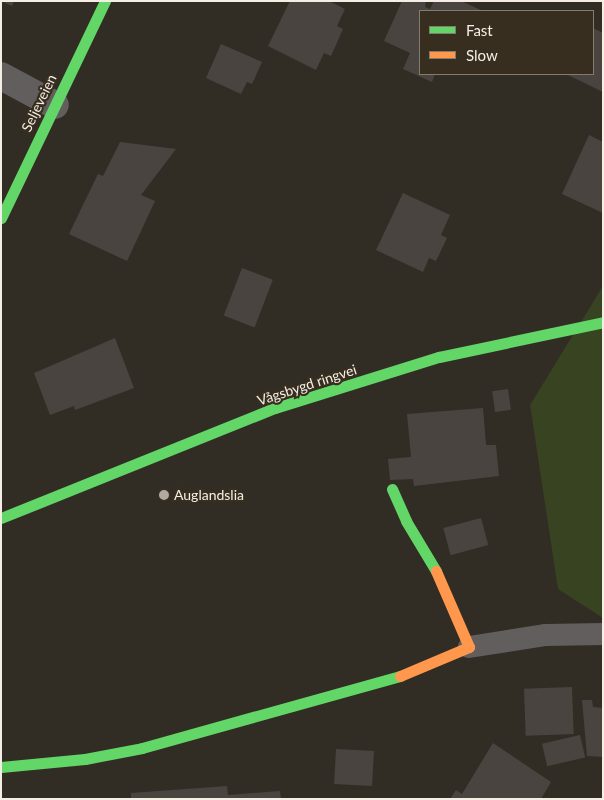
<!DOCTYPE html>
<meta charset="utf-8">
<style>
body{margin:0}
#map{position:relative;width:604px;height:800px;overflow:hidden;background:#312d25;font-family:Lato,sans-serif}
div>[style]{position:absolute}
.green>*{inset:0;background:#384322}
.building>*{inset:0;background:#4a4440;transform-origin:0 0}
.lane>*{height:22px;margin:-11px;padding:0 11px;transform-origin:11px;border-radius:11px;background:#615e5d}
.street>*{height:28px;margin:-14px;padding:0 14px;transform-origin:14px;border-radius:14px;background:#615e5d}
.fast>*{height:11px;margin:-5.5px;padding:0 5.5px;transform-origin:5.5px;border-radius:5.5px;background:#63d668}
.slow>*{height:11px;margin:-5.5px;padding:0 5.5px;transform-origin:5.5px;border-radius:5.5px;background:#ff974d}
.dots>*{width:14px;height:14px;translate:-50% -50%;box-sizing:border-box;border:2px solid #372e1f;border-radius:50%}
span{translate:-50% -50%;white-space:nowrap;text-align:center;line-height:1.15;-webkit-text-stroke:4.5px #372e1f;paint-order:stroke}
.street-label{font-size:14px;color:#f4eee5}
.poi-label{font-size:14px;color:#f4eee5}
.left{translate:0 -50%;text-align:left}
.frame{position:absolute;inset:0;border:2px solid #f4eee5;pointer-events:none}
.legend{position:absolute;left:419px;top:10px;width:175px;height:65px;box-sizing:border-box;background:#372e1f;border:1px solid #837b6e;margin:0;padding:6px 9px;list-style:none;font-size:15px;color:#f4eee5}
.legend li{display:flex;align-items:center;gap:10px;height:25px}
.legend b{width:25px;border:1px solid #837b6e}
</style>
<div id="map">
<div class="green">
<div style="clip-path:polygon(603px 286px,603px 618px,558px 589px,530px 405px)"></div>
</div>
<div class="building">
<div style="clip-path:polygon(1px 1px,14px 1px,12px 6px)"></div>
<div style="clip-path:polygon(290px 1px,329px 1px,345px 9px,337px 26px,343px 29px,331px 56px,324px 53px,316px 70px,268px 46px)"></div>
<div style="clip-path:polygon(402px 1px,426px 1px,425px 7px,430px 9px,434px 1px,461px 1px,483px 11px,420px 11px,420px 74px,435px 74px,432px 82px,403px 69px,410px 53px,384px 41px)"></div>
<div style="clip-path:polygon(593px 28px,603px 33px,603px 92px,566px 74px,593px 74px)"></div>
<div style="clip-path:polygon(221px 44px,262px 62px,252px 84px,247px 82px,241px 94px,206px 78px)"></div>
<div style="clip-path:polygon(589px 135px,603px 142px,603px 213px,562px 194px)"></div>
<div style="clip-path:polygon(120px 142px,176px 149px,141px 195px,155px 201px,127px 261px,69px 234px,98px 174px,103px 176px)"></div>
<div style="clip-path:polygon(403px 193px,450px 215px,441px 235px,447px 238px,436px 261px,429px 258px,423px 272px,376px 250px)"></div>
<div style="left:242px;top:268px;width:33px;height:51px;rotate:21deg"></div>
<div style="clip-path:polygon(115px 338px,134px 388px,75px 410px,74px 406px,50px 415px,34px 373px)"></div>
<div style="left:508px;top:389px;width:21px;height:16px;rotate:82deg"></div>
<div style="clip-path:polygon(483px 408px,486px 445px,496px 445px,499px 476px,414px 486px,413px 479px,390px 480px,388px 459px,411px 457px,407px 414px)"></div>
<div style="left:481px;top:518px;width:28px;height:39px;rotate:75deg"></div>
<div style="left:572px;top:687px;width:47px;height:48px;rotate:88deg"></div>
<div style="clip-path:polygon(582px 700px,592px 700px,593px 707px,603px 708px,603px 757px,587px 756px)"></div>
<div style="left:580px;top:735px;width:23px;height:39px;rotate:77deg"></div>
<div style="clip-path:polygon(493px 743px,551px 782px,541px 799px,450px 799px,456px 790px,462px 794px)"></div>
<div style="left:336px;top:749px;width:38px;height:35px;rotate:3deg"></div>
<div style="clip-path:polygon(227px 786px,228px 795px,280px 791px,281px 799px,131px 799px,131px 793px)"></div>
</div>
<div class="lane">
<div style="left:469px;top:647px;width:78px;rotate:-8.9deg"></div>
<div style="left:546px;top:635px;width:57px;rotate:-1deg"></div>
</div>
<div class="street">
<div style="left:1px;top:76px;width:61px;rotate:28.2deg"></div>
</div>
<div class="fast">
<div style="left:1px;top:218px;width:241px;rotate:-64.4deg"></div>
<div style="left:392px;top:489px;width:35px;rotate:66deg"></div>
<div style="left:406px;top:521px;width:58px;rotate:59deg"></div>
<div style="left:1px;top:518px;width:295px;rotate:-21.9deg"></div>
<div style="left:275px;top:408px;width:172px;rotate:-17.3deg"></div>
<div style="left:439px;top:357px;width:168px;rotate:-12deg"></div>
<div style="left:1px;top:767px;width:84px;rotate:-5.4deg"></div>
<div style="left:85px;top:759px;width:58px;rotate:-10.9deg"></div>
<div style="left:142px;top:748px;width:268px;rotate:-15.6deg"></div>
</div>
<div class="slow">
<div style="left:400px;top:676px;width:75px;rotate:-22.8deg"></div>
<div style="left:469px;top:647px;width:83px;rotate:-113.5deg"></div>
</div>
<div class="dots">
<div style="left:164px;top:495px;background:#b0aaa2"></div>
</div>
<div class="street-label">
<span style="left:39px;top:103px;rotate:-64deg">Seljeveien</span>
<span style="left:307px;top:385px;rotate:-18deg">Vågsbygd ringvei</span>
</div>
<div class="poi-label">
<span class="left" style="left:174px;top:495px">Auglandslia</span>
</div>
<div class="frame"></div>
<ul class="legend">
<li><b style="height:6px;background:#63d668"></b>Fast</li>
<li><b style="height:6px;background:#ff974d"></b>Slow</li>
</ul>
</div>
